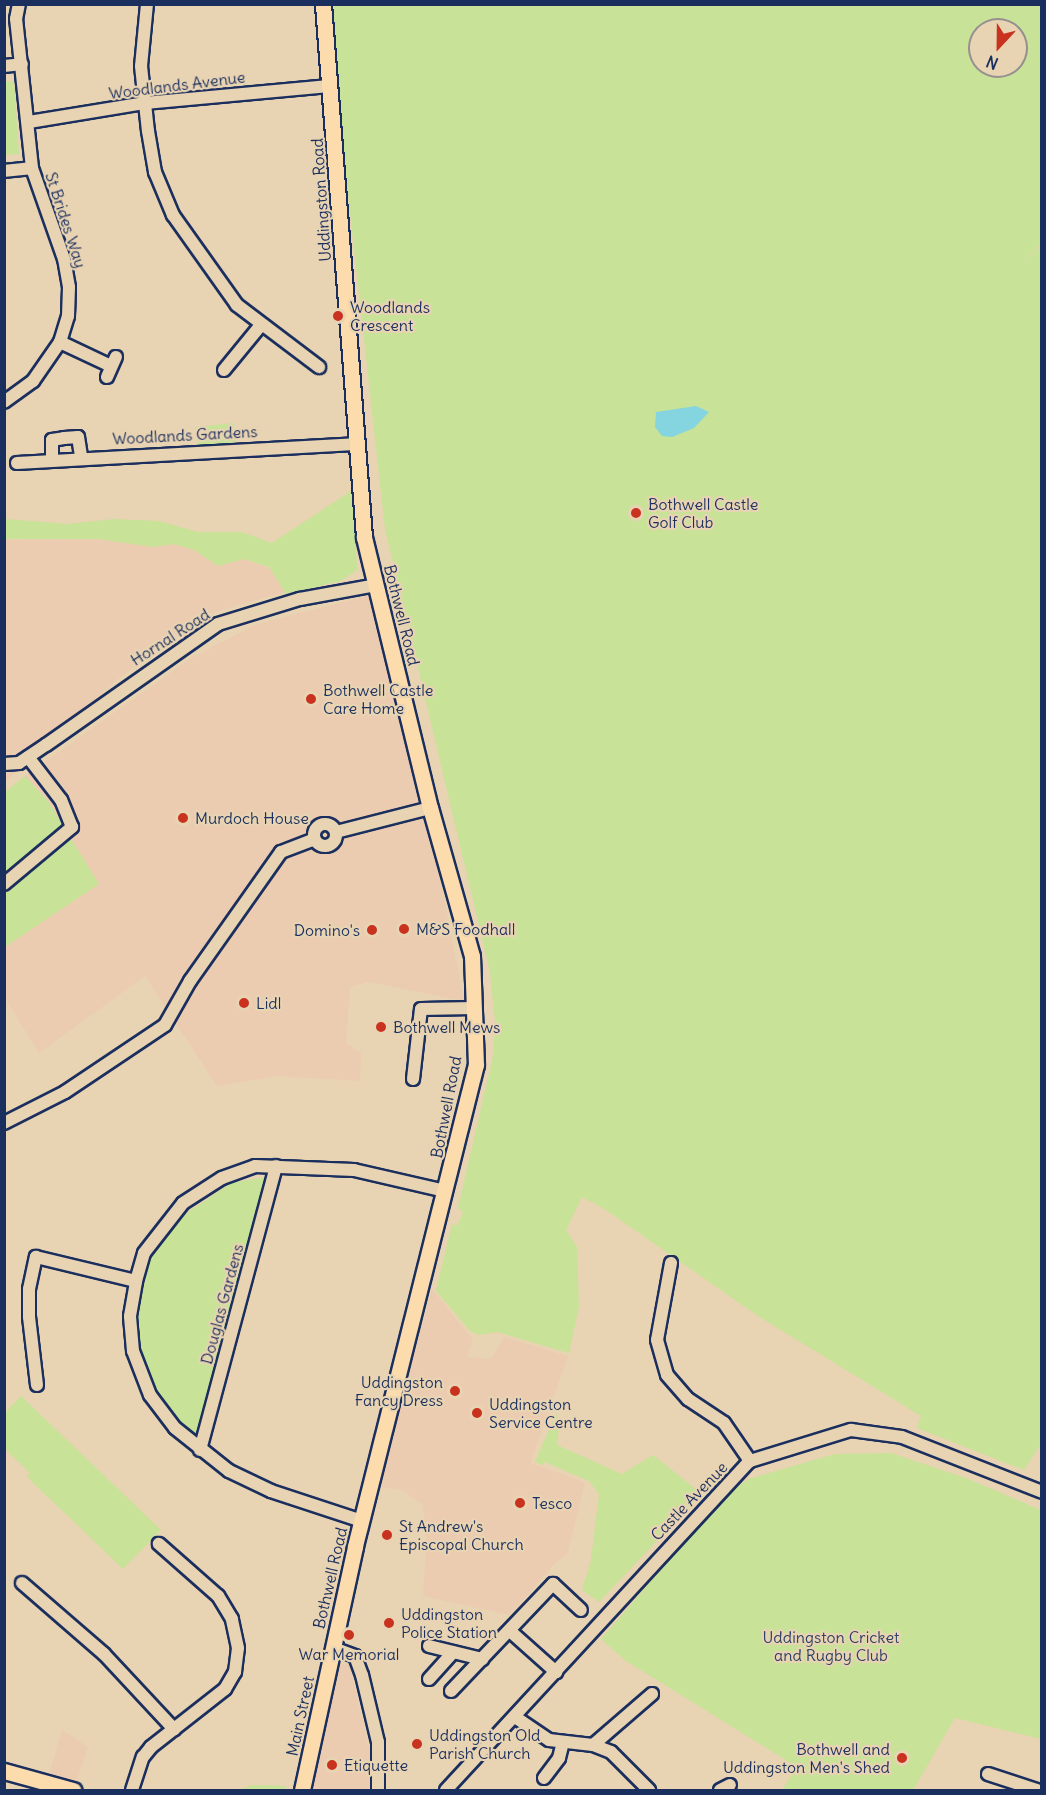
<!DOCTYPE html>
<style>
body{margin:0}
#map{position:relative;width:1046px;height:1795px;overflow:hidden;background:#e8d3b2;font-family:Delius,sans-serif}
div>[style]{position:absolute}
.built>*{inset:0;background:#ecccb0}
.green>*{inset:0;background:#c8e298;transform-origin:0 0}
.water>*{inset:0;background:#84d5df}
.roads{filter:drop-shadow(2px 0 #1b2f5e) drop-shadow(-2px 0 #1b2f5e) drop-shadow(0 2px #1b2f5e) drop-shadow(0 -2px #1b2f5e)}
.minor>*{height:12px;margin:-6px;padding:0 6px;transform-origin:6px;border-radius:6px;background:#e8d3b2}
.minor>.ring{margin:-6px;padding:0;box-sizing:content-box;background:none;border:12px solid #e8d3b2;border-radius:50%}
.major>*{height:15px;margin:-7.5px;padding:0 7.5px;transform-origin:7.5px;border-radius:7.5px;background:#fcdcac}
.dots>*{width:16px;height:16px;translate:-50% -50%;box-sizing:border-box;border:3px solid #e8d3b2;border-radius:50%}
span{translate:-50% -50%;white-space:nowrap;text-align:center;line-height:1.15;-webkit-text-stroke:4.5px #e8d3b2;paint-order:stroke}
.street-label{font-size:16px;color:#1b2f5e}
.poi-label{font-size:16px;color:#1b2f5e}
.left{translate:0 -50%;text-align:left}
.right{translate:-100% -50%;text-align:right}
.park-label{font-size:16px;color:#2c4164}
.frame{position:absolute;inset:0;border:6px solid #1b2f5e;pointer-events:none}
.north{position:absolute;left:968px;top:18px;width:60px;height:60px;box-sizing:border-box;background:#e8d3b2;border:2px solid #969190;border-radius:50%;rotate:202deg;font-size:16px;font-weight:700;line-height:24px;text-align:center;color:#1b2f5e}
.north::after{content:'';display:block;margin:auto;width:21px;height:27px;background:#c8321e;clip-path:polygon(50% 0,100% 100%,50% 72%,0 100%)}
</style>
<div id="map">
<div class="built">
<div style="clip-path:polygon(186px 539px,271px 569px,287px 591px,205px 615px,114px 682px,5px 782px,4px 540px)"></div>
<div style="clip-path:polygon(370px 595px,422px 815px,433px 843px,464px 1001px,369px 982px,350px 987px,346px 1043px,361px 1053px,360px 1081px,278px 1076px,217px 1086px,145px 976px,39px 1053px,5px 998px,5px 947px,99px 884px,48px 801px,25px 776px,191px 658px,257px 624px)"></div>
<div style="clip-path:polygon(432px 1289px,473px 1340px,467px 1357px,491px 1359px,504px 1337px,568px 1356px,530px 1463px,585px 1482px,567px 1555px,556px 1562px,510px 1615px,423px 1596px,427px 1529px,422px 1505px,403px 1490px,378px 1487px)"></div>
<div style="clip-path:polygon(349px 1663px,371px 1756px,371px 1790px,310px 1790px,337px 1664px)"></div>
<div style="clip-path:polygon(62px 1730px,88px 1747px,76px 1783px,49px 1775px)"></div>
</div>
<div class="green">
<div style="clip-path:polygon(evenodd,327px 5px,1041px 5px,1041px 244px,1020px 266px,1041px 246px,1042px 1442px,1024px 1470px,917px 1428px,921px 1416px,758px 1316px,603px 1208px,582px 1197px,566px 1230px,577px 1247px,579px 1307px,569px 1353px,497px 1332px,479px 1335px,470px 1331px,436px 1291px,452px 1224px,457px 1226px,463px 1212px,458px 1208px,493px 1056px,495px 1022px,490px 972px,385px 529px,327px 5px,980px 30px,1016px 30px,1016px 66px,980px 66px,980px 30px)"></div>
<div style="clip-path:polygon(14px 81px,19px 154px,5px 155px,5px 82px)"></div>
<div style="left:234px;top:423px;width:19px;height:39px;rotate:84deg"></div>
<div style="clip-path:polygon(354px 489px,357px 570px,341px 581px,286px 594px,269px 567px,244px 559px,218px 566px,194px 550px,174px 544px,153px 547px,98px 539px,5px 539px,5px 519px,68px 524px,114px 519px,159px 521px,198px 532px,241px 532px,272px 543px)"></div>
<div style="clip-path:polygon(25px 776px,48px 801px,99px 884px,5px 947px,5px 792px)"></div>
<div style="clip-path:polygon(265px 1177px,198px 1438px,179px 1426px,154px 1393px,139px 1355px,136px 1317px,150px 1258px,179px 1218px,231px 1183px)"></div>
<div style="clip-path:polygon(21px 1396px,161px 1530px,123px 1569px,27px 1477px,30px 1473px,5px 1449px,5px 1413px)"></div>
<div style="clip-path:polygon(556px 1414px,560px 1421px,557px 1445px,622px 1474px,653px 1455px,697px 1490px,725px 1469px,599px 1602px,582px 1590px,591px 1560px,599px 1494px,589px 1481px,545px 1462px,543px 1465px,535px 1462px)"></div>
<div style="clip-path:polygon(891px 1453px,966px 1478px,1041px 1510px,1041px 1739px,955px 1718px,913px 1790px,782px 1790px,797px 1767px,626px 1661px,601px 1639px,723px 1498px,748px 1479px,835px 1454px)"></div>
<div style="clip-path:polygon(253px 1785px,286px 1786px,285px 1790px,238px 1790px)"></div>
</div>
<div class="water">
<div style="clip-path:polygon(696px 406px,709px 412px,694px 428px,672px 437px,662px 436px,655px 427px,656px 412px)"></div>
</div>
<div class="roads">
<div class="minor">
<div style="left:147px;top:4px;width:62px;rotate:95.5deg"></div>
<div style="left:141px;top:66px;width:65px;rotate:83.9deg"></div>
<div style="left:148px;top:131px;width:42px;rotate:80.3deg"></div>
<div style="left:155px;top:172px;width:47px;rotate:67.3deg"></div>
<div style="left:173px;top:215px;width:110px;rotate:54.6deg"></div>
<div style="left:237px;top:305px;width:103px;rotate:37.1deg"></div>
<div style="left:4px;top:66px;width:18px;rotate:-6deg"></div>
<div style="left:29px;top:122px;width:118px;rotate:-9.3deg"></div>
<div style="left:145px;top:103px;width:185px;rotate:-5.3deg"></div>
<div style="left:4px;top:171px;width:28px;rotate:-6deg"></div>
<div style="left:60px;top:342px;width:56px;rotate:25.2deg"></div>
<div style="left:224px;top:370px;width:58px;rotate:-50.6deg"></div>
<div style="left:107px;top:377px;width:22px;rotate:-66deg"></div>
<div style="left:4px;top:402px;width:36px;rotate:-36deg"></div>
<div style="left:33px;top:381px;width:47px;rotate:-55.3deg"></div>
<div style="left:60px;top:342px;width:27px;rotate:-73deg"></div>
<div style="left:68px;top:316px;width:29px;rotate:-88deg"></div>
<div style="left:69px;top:287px;width:28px;rotate:-100deg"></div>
<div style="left:64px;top:259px;width:96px;rotate:-109.4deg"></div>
<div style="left:32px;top:168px;width:150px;rotate:-96.1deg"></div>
<div style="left:16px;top:19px;width:15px;rotate:-79deg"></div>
<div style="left:52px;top:459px;width:19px;rotate:-90deg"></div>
<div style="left:52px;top:440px;width:12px;rotate:-9deg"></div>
<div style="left:64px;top:438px;width:14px;rotate:-4deg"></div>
<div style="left:78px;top:437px;width:19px;rotate:81deg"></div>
<div style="left:17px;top:463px;width:338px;rotate:-3.2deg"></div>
<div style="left:4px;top:764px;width:15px;rotate:-4deg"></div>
<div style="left:19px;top:763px;width:32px;rotate:-34deg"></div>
<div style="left:46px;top:745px;width:210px;rotate:-35.1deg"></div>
<div style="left:218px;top:624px;width:86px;rotate:-17deg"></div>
<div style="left:300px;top:599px;width:77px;rotate:-10.4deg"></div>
<div class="ring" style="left:314px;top:824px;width:10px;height:10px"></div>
<div style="left:336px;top:832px;width:97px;rotate:-14.3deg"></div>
<div style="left:4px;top:884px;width:89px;rotate:-40deg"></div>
<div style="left:72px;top:827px;width:29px;rotate:-112deg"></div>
<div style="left:61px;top:800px;width:54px;rotate:-127.5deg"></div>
<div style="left:413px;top:1079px;width:70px;rotate:-83.5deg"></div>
<div style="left:421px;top:1009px;width:53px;rotate:-1.1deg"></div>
<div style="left:4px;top:1123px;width:68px;rotate:-26.9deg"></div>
<div style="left:65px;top:1092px;width:120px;rotate:-33.8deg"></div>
<div style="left:165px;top:1025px;width:51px;rotate:-60.4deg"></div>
<div style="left:190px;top:981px;width:158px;rotate:-54.8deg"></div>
<div style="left:281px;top:852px;width:36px;rotate:-21deg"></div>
<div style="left:671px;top:1263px;width:78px;rotate:100.3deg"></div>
<div style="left:657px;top:1340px;width:36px;rotate:74deg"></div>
<div style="left:667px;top:1375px;width:32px;rotate:49deg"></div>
<div style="left:688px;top:1399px;width:43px;rotate:33.7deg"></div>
<div style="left:724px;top:1423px;width:46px;rotate:55.6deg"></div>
<div style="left:37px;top:1385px;width:68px;rotate:-96.7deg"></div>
<div style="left:29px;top:1317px;width:28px;rotate:-90deg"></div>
<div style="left:29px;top:1289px;width:33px;rotate:-78deg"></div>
<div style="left:36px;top:1257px;width:103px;rotate:13.5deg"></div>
<div style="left:200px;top:1450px;width:294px;rotate:-75deg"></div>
<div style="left:362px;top:1521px;width:96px;rotate:-161.8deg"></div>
<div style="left:271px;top:1491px;width:47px;rotate:-154.5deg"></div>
<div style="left:229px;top:1471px;width:69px;rotate:-141.5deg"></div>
<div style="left:175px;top:1428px;width:41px;rotate:-127.1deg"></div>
<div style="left:150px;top:1395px;width:47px;rotate:-111.1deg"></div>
<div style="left:133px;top:1351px;width:35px;rotate:-95deg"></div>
<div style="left:130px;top:1316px;width:36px;rotate:-80deg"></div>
<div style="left:136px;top:1281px;width:29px;rotate:-74deg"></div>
<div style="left:144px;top:1253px;width:63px;rotate:-52deg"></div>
<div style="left:183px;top:1203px;width:46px;rotate:-32.7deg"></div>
<div style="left:222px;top:1178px;width:35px;rotate:-20deg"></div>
<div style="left:255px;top:1166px;width:99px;rotate:2.3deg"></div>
<div style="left:354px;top:1170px;width:93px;rotate:13deg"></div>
<div style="left:22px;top:1583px;width:108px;rotate:40.9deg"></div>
<div style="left:104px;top:1654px;width:103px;rotate:47deg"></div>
<div style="left:510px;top:1631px;width:62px;rotate:41.7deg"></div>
<div style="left:429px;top:1646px;width:55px;rotate:13.8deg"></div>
<div style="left:333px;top:1648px;width:23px;rotate:20deg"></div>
<div style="left:355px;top:1656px;width:20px;rotate:70deg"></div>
<div style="left:362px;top:1675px;width:69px;rotate:76.6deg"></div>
<div style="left:378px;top:1742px;width:48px;rotate:90deg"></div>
<div style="left:429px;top:1679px;width:36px;rotate:-48deg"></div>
<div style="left:451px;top:1691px;width:148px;rotate:-46.4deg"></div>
<div style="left:553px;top:1584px;width:38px;rotate:43deg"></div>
<div style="left:515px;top:1717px;width:41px;rotate:34.1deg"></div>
<div style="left:549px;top:1740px;width:44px;rotate:6.5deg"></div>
<div style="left:593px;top:1745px;width:19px;rotate:21deg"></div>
<div style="left:611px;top:1752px;width:54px;rotate:45deg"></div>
<div style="left:593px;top:1745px;width:78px;rotate:-40.8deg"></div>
<div style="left:988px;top:1774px;width:52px;rotate:18.1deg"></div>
<div style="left:544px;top:1778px;width:25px;rotate:-53deg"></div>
<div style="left:559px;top:1758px;width:16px;rotate:-76deg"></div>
<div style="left:132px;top:1790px;width:35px;rotate:-72deg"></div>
<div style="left:143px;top:1757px;width:13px;rotate:-51deg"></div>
<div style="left:151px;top:1747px;width:94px;rotate:-38.1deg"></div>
<div style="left:225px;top:1689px;width:20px;rotate:-60deg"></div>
<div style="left:235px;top:1672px;width:24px;rotate:-83deg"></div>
<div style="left:238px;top:1648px;width:30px;rotate:-102deg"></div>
<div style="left:232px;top:1619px;width:27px;rotate:-121deg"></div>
<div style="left:218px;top:1596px;width:79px;rotate:-138.6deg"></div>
<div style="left:446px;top:1790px;width:448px;rotate:-47.3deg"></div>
<div style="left:750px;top:1461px;width:106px;rotate:-17.1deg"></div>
<div style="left:851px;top:1430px;width:51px;rotate:7.8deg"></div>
<div style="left:902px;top:1437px;width:150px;rotate:21.4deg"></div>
<div style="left:720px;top:1790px;width:11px;rotate:-27deg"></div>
</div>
<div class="major">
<div style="left:4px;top:1771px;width:72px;rotate:15.4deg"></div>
<div style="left:302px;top:1790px;width:250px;rotate:-77.7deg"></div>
<div style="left:355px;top:1546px;width:496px;rotate:-75.9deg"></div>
<div style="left:476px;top:1065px;width:109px;rotate:-92.1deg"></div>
<div style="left:472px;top:956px;width:154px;rotate:-105.8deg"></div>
<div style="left:430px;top:808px;width:279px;rotate:-103.7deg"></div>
<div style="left:364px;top:537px;width:535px;rotate:-94.4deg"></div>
</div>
</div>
<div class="dots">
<div style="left:338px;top:316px;background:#c8321e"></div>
<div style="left:636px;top:513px;background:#c8321e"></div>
<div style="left:311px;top:699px;background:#c8321e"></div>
<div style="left:183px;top:818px;background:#c8321e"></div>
<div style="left:404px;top:929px;background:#c8321e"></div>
<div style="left:372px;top:930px;background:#c8321e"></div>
<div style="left:244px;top:1003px;background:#c8321e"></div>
<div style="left:381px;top:1027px;background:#c8321e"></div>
<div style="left:455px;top:1391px;background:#c8321e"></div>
<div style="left:477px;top:1413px;background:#c8321e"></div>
<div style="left:520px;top:1503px;background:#c8321e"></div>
<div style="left:387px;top:1535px;background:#c8321e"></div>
<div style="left:389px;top:1623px;background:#c8321e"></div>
<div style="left:349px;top:1635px;background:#c8321e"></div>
<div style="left:417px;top:1744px;background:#c8321e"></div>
<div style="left:902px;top:1758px;background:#c8321e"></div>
<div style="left:332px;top:1765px;background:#c8321e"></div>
</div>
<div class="street-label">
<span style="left:177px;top:85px;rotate:-7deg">Woodlands Avenue</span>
<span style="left:321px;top:200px;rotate:-94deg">Uddingston Road</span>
<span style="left:66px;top:220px;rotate:72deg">St Brides Way</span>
<span style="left:185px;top:435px;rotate:-3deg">Woodlands Gardens</span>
<span style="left:402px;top:615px;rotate:76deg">Bothwell Road</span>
<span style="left:170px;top:637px;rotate:-33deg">Hornal Road</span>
<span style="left:446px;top:1107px;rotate:-79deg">Bothwell Road</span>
<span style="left:222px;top:1304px;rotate:-75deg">Douglas Gardens</span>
<span style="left:689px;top:1501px;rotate:-46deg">Castle Avenue</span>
<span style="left:330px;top:1578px;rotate:-77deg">Bothwell Road</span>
<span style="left:300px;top:1716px;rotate:-78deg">Main Street</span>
</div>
<div class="poi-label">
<span class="left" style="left:350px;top:316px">Woodlands<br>Crescent</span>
<span class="left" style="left:648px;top:513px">Bothwell Castle<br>Golf Club</span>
<span class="left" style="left:323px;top:699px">Bothwell Castle<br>Care Home</span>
<span class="left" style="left:195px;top:818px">Murdoch House</span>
<span class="left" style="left:416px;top:929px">M&amp;S Foodhall</span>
<span class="right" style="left:360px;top:930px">Domino's</span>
<span class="left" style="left:256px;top:1003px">Lidl</span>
<span class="left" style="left:393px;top:1027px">Bothwell Mews</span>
<span class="right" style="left:443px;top:1391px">Uddingston<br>Fancy Dress</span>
<span class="left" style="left:489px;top:1413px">Uddingston<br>Service Centre</span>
<span class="left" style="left:532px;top:1503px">Tesco</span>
<span class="left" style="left:399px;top:1535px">St Andrew's<br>Episcopal Church</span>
<span class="left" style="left:401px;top:1623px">Uddingston<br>Police Station</span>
<span style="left:349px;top:1654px">War Memorial</span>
<span class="left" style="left:429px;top:1744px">Uddingston Old<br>Parish Church</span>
<span class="right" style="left:890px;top:1758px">Bothwell and<br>Uddingston Men's Shed</span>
<span class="left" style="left:344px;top:1765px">Etiquette</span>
</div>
<div class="park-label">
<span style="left:831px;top:1646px">Uddingston Cricket<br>and Rugby Club</span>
</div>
<div class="frame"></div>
<div class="north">N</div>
</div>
